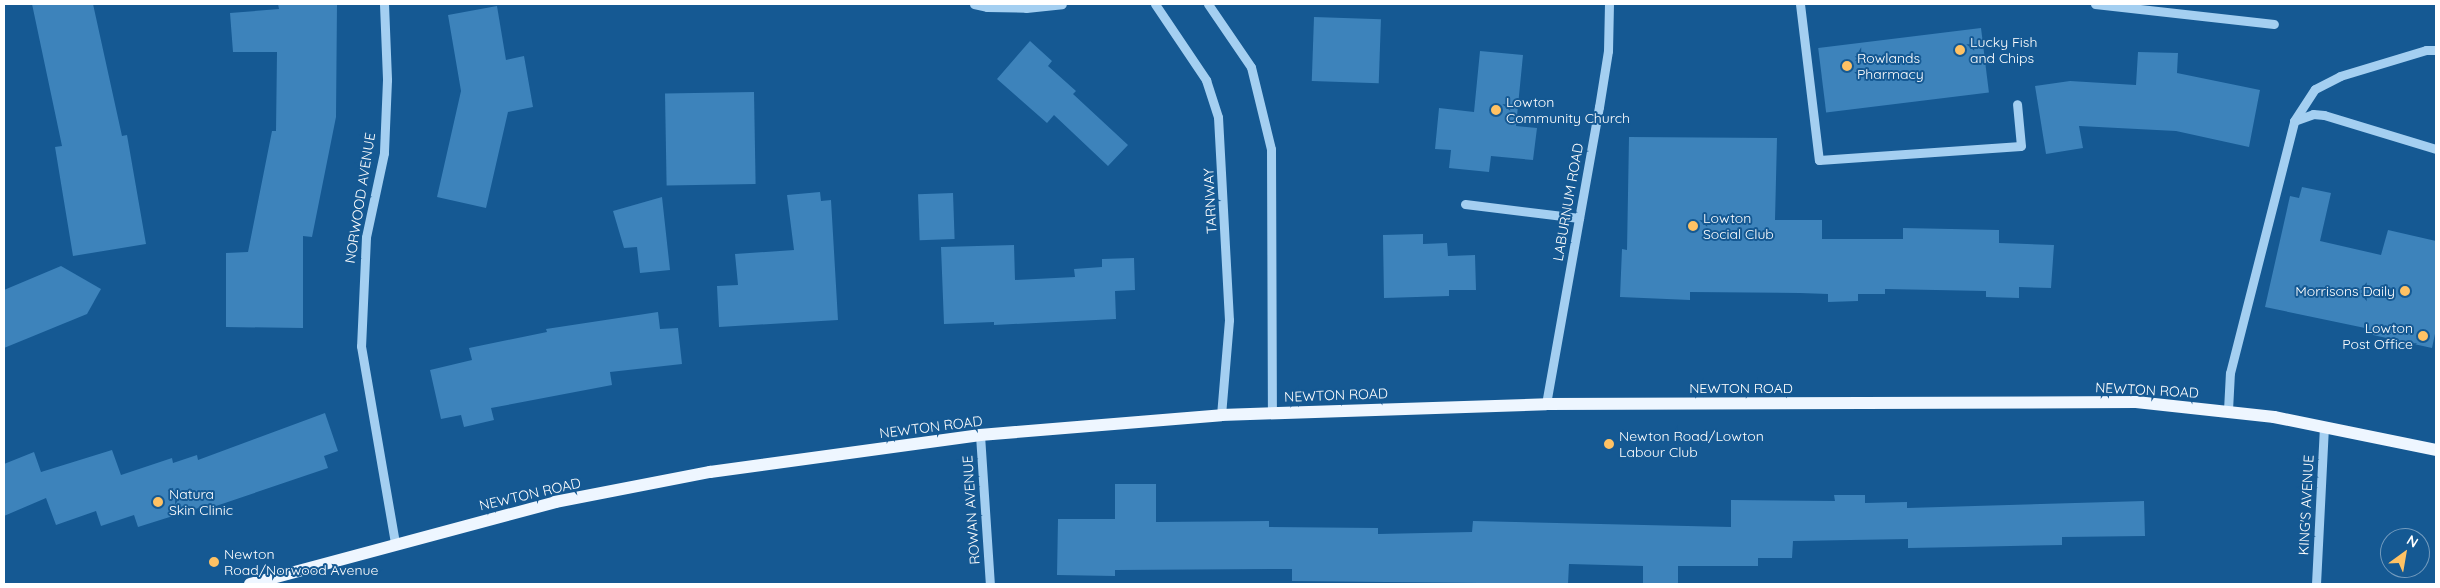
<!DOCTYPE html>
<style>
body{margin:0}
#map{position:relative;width:2440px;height:588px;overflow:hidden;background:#155993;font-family:Quicksand,sans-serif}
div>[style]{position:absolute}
.building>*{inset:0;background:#3d83bb;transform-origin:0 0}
.minor>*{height:9px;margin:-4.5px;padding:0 4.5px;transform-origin:4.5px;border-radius:4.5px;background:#a4cff1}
.major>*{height:12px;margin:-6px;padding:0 6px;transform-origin:6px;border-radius:6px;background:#eef6ff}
.dots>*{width:14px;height:14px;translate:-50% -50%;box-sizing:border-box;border:2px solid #155993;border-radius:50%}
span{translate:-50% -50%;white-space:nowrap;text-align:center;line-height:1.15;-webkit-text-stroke:4px #155993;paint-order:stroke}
.poi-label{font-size:14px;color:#fff}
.left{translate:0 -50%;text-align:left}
.right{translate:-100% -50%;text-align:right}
.street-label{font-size:14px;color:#fff}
.frame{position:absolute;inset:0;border:5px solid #fff;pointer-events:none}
.north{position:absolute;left:2380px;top:528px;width:50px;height:50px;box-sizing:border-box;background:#155993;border:1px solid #739bbe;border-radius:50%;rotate:32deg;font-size:14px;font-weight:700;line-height:20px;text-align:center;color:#fff}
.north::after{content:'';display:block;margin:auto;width:18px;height:22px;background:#ffc264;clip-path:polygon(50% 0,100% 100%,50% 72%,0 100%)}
</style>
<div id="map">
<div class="building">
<div style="clip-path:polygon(32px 4px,93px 4px,122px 136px,127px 135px,146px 244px,73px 256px,55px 147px,62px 146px)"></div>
<div style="clip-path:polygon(278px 4px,337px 4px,336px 117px,312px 237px,303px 236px,303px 328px,226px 327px,226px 253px,248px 252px,272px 131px,276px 131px,277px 52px,233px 52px,230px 13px,279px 9px)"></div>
<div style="clip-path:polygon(497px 6px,506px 60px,524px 56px,533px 107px,508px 112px,486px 208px,437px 197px,461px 91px,448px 15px)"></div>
<div style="left:1314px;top:17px;width:67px;height:64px;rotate:2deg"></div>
<div style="left:1981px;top:28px;width:65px;height:164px;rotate:83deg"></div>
<div style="clip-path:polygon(1030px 41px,1052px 61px,1048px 66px,1076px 91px,1073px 94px,1128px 145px,1108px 166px,1054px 115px,1047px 123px,997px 79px)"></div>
<div style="clip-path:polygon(1480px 51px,1523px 55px,1516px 126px,1537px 128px,1533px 160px,1491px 156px,1489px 172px,1449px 168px,1451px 150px,1435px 149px,1439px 108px,1474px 112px)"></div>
<div style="clip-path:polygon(2138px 52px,2178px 53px,2177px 73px,2260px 90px,2249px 147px,2176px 131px,2079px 126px,2083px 148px,2046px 154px,2035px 86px,2070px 81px,2136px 85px)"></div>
<div style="left:754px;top:92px;width:92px;height:89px;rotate:89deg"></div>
<div style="clip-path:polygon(1629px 137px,1777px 138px,1775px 220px,1822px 220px,1822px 239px,1903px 239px,1903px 228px,1999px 230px,1999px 243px,2054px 245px,2051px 288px,2019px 287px,2019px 298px,1986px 297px,1986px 291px,1885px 289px,1885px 294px,1858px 294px,1858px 301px,1828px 302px,1828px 294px,1800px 293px,1690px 292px,1690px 300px,1620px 297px,1622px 249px,1627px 250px)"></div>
<div style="clip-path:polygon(2302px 187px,2331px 193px,2320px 241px,2381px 255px,2388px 230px,2436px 241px,2436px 329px,2432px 348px,2364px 333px,2365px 328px,2265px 307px,2290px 196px,2299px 198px)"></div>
<div style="clip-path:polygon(820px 192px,821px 201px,831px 200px,838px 320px,719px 327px,717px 286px,738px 285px,735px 254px,794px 250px,787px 195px)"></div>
<div style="left:953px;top:193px;width:46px;height:35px;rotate:88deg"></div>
<div style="clip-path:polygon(662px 197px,670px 270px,640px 273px,637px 247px,624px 248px,613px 211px)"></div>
<div style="clip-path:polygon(1423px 234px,1423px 244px,1447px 243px,1448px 256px,1475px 255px,1476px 290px,1449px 290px,1449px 296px,1384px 298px,1383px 235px)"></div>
<div style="clip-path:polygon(1014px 245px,1015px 280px,1075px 277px,1074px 269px,1102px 267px,1102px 259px,1134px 258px,1135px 290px,1115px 291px,1116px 319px,994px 325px,994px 322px,944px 324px,941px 247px)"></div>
<div style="clip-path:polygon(61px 266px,101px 289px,87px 314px,4px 348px,4px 290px)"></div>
<div style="clip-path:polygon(658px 312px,660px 329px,678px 328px,682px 364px,610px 372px,612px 385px,491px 408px,494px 420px,464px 427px,461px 415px,441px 419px,430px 370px,472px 360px,469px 348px,547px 332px,546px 329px)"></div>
<div style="clip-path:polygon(325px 413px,338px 451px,324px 456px,328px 468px,213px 507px,211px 504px,138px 527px,134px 515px,101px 526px,96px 511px,56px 525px,46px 498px,4px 516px,4px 464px,34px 452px,41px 472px,112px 450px,121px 475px,172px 458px,173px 463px,197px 455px,198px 460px)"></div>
<div style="clip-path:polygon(1115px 484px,1156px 484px,1156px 522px,1269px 521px,1269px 527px,1378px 528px,1378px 534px,1472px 532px,1473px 521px,1731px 527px,1731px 500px,1835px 501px,1834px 495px,1865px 495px,1865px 503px,1907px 502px,1907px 508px,2144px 501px,2145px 536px,2062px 537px,2062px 545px,1964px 547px,1908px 548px,1908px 539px,1793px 541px,1792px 558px,1758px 558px,1758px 566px,1678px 566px,1678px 584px,1643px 584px,1643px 566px,1569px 564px,1568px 584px,1292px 581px,1292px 569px,1115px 570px,1115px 576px,1057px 575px,1058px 519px,1115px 519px)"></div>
</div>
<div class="minor">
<div style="left:384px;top:4px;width:76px;rotate:87.7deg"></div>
<div style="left:387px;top:80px;width:73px;rotate:92.4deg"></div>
<div style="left:384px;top:153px;width:86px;rotate:102.1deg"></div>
<div style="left:366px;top:237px;width:109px;rotate:92.6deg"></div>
<div style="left:361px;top:346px;width:200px;rotate:80.2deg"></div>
<div style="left:974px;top:4px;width:13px;rotate:13deg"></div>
<div style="left:987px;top:7px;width:39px;rotate:1deg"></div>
<div style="left:1026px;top:8px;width:36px;rotate:-6deg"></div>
<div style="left:1155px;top:4px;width:92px;rotate:56.1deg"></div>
<div style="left:1206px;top:80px;width:39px;rotate:72deg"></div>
<div style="left:1218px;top:117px;width:203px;rotate:86.9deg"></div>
<div style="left:1229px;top:320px;width:95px;rotate:94.8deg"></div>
<div style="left:1208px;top:4px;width:76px;rotate:55.7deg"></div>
<div style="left:1251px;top:67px;width:84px;rotate:76.3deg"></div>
<div style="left:1271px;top:149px;width:264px;rotate:89.8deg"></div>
<div style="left:1800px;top:4px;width:157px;rotate:83.1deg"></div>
<div style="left:1819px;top:160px;width:202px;rotate:-4deg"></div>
<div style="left:2021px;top:146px;width:42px;rotate:-95.4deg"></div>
<div style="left:2095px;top:4px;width:180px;rotate:6.4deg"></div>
<div style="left:2294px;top:121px;width:20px;rotate:-20deg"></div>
<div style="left:2313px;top:114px;width:11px;rotate:5deg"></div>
<div style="left:2324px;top:115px;width:117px;rotate:16.9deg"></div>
<div style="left:1465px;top:204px;width:115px;rotate:7deg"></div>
<div style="left:1546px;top:404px;width:302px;rotate:-79.9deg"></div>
<div style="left:1599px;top:107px;width:57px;rotate:-80.9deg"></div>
<div style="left:1608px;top:51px;width:47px;rotate:-88.8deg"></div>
<div style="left:2228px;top:410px;width:37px;rotate:-87deg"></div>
<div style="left:2230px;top:373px;width:260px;rotate:-75.7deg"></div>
<div style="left:2294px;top:121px;width:38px;rotate:-57deg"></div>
<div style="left:2315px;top:89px;width:28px;rotate:-27deg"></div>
<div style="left:2340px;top:76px;width:90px;rotate:-16.8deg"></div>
<div style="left:2426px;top:50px;width:10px"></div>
<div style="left:980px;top:435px;width:149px;rotate:86.2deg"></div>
<div style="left:2316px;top:584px;width:157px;rotate:-87.1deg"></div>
</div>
<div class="major">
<div style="left:250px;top:584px;width:316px;rotate:-15deg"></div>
<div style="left:555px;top:502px;width:158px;rotate:-11deg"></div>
<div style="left:710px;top:472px;width:273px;rotate:-7.8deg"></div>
<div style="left:980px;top:435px;width:242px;rotate:-4.7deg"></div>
<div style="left:1221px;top:415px;width:325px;rotate:-1.9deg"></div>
<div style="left:1546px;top:404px;width:590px;rotate:-0.19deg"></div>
<div style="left:2136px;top:402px;width:139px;rotate:6.2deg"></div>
<div style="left:2274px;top:417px;width:165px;rotate:11.5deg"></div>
</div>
<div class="dots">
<div style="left:1960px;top:50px;background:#ffc264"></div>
<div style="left:1847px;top:66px;background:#ffc264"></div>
<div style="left:1496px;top:110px;background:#ffc264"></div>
<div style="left:1693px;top:226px;background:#ffc264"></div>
<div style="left:2405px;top:291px;background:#ffc264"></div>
<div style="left:2423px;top:336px;background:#ffc264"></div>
<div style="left:1609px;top:444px;background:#ffc264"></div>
<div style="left:158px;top:502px;background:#ffc264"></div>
<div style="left:214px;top:562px;background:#ffc264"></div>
</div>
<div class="poi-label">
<span class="left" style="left:1970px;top:50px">Lucky Fish<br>and Chips</span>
<span class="left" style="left:1857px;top:66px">Rowlands<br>Pharmacy</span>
<span class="left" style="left:1506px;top:110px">Lowton<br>Community Church</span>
<span class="left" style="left:1703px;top:226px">Lowton<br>Social Club</span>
<span class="right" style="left:2395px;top:291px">Morrisons Daily</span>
<span class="right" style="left:2413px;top:336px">Lowton<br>Post Office</span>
<span class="left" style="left:1619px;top:444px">Newton Road/Lowton<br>Labour Club</span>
<span class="left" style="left:169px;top:502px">Natura<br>Skin Clinic</span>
<span class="left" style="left:224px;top:562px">Newton<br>Road/Norwood Avenue</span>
</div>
<div class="street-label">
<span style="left:360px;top:198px;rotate:-81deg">NORWOOD AVENUE</span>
<span style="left:1210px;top:201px;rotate:-93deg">TARNWAY</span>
<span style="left:1568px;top:202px;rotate:-80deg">LABURNUM ROAD</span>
<span style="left:1741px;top:388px">NEWTON ROAD</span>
<span style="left:2147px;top:390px;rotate:3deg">NEWTON ROAD</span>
<span style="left:1336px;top:395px;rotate:-2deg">NEWTON ROAD</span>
<span style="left:931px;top:427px;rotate:-7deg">NEWTON ROAD</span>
<span style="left:530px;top:494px;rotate:-13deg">NEWTON ROAD</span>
<span style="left:2306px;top:505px;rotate:-87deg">KING'S AVENUE</span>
<span style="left:971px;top:510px;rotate:-94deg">ROWAN AVENUE</span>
</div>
<div class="frame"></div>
<div class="north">N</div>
</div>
